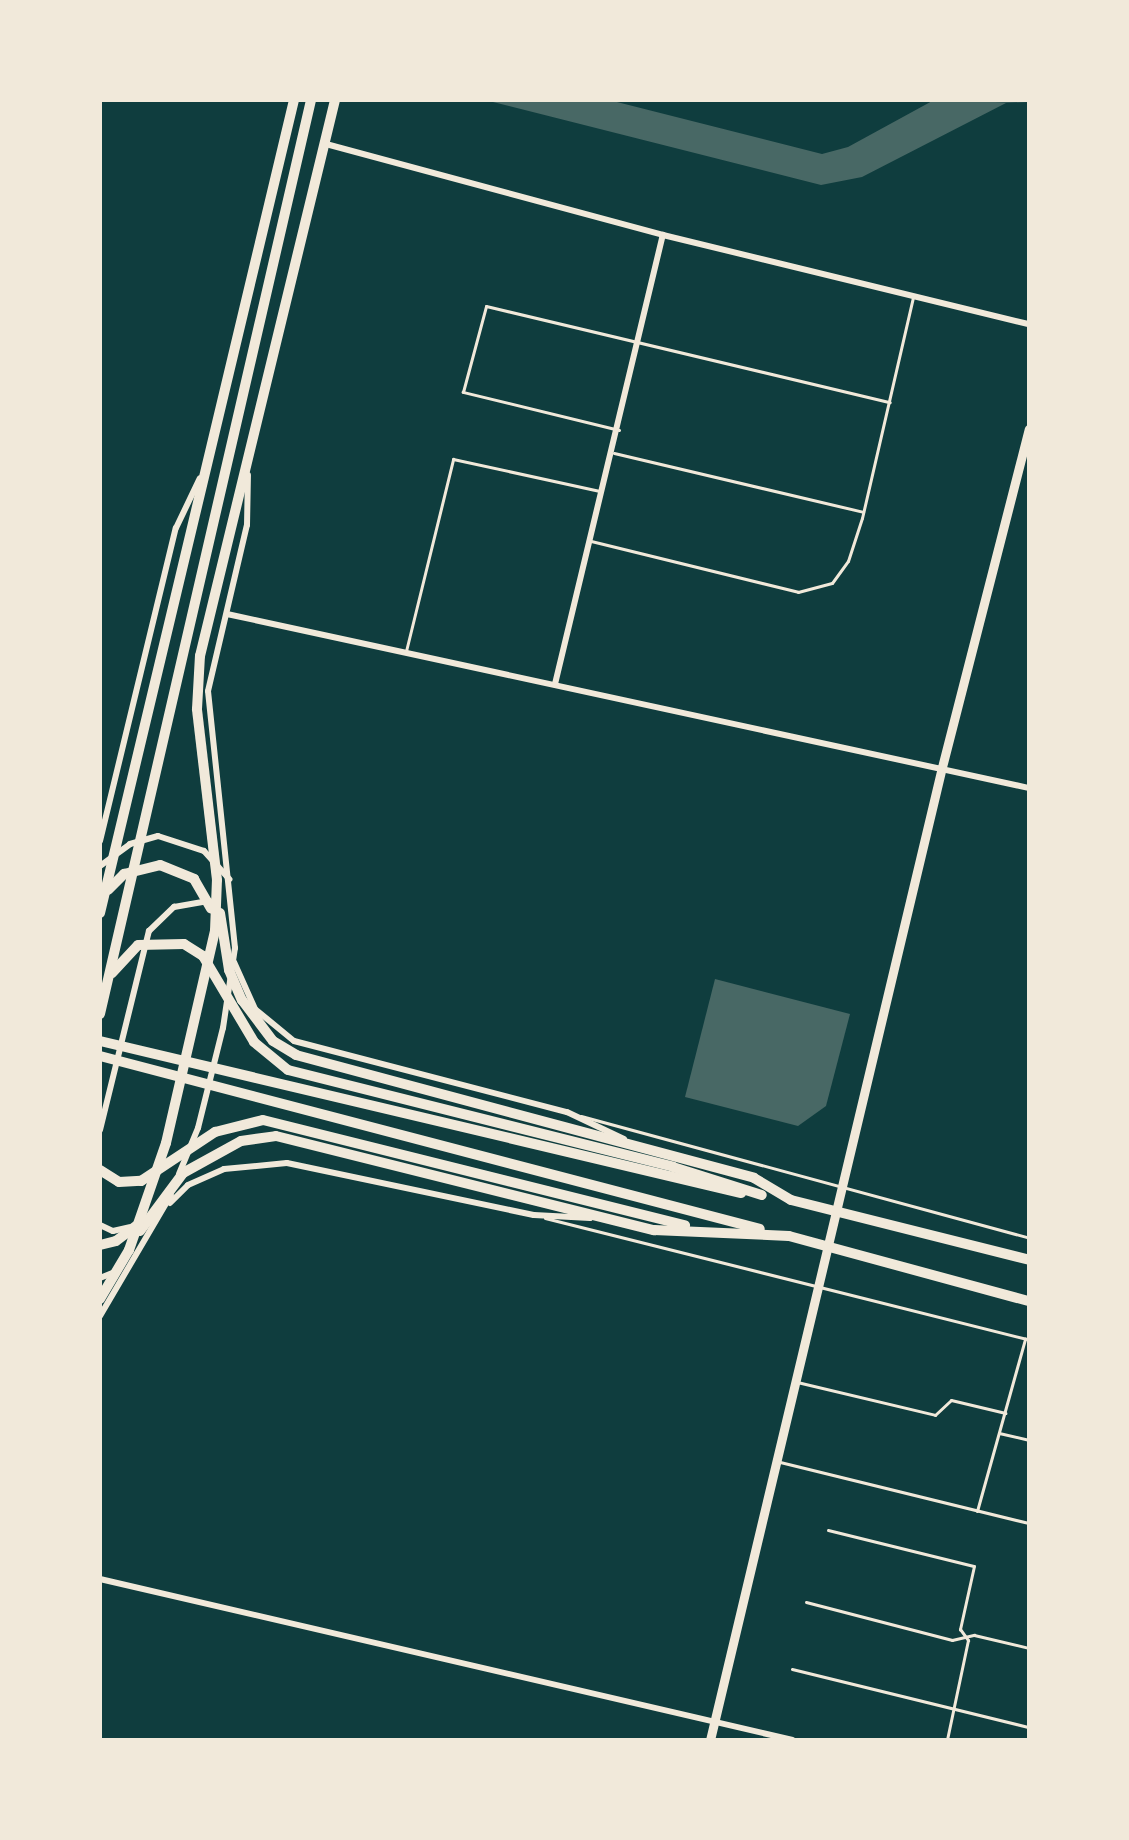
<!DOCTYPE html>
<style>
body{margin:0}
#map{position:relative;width:1129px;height:1840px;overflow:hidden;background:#0f3d3e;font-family:Overpass,sans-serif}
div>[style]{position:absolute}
.building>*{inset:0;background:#486865}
.service>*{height:3px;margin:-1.5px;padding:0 1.5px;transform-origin:1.5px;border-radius:1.5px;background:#f1e9da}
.minor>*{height:6px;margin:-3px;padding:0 3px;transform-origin:3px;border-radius:3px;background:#f1e9da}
.secondary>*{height:9px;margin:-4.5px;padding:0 4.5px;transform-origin:4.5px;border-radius:4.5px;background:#f1e9da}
.primary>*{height:10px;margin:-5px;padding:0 5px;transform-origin:5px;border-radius:5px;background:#f1e9da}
.trunk>*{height:10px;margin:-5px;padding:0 5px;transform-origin:5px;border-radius:5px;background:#f1e9da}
span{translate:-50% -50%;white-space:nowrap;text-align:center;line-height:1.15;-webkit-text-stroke:8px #f1e9da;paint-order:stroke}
.frame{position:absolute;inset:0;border:102px solid #f1e9da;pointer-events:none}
</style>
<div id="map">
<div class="building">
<div style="clip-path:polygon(485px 100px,609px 100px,822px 154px,848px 147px,934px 100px,1029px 103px,1006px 103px,862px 177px,821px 185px)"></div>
<div style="clip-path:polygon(715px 979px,850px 1014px,826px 1106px,798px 1126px,685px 1097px)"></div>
</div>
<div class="service">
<div style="left:619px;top:430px;width:161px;rotate:-166.3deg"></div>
<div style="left:463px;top:392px;width:89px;rotate:-75deg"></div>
<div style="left:486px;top:306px;width:415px;rotate:13.4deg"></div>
<div style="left:614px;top:453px;width:256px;rotate:13.3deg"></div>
<div style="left:591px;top:541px;width:213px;rotate:13.8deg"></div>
<div style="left:798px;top:592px;width:35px;rotate:-15deg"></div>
<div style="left:832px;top:583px;width:27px;rotate:-54deg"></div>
<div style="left:848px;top:561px;width:45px;rotate:-72deg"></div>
<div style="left:862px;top:518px;width:227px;rotate:-77deg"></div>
<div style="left:406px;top:651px;width:198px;rotate:-76.2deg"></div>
<div style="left:453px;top:459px;width:150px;rotate:12.3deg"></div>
<div style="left:581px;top:1116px;width:464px;rotate:15.2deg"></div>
<div style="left:545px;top:1218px;width:499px;rotate:14.1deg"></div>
<div style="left:797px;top:1382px;width:142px;rotate:13.4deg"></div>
<div style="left:935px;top:1415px;width:22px;rotate:-43deg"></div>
<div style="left:951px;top:1400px;width:56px;rotate:13.5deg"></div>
<div style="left:999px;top:1433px;width:31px;rotate:13deg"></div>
<div style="left:780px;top:1462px;width:256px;rotate:13.8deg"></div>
<div style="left:977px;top:1511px;width:179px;rotate:-74.4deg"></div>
<div style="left:828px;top:1530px;width:150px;rotate:13.9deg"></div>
<div style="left:974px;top:1566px;width:65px;rotate:102.5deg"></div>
<div style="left:960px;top:1629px;width:14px;rotate:54deg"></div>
<div style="left:968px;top:1640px;width:102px;rotate:101.9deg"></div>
<div style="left:806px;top:1602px;width:151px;rotate:14.6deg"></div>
<div style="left:952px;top:1640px;width:23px;rotate:-13deg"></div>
<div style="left:974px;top:1635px;width:57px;rotate:13.3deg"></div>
<div style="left:792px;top:1669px;width:244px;rotate:13.8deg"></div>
</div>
<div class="minor">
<div style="left:326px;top:144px;width:349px;rotate:15.1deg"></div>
<div style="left:663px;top:235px;width:377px;rotate:13.7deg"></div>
<div style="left:227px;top:614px;width:821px;rotate:12.24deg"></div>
<div style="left:555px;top:684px;width:462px;rotate:-76.5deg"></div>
<div style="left:100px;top:841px;width:322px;rotate:-76.4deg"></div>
<div style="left:176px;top:528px;width:55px;rotate:-64.4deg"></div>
<div style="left:100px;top:866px;width:37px;rotate:-36deg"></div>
<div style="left:130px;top:844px;width:29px;rotate:-16deg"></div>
<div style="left:158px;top:836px;width:48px;rotate:18.1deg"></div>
<div style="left:204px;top:851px;width:38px;rotate:48deg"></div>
<div style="left:234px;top:962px;width:51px;rotate:65.9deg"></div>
<div style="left:255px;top:1009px;width:50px;rotate:39.4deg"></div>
<div style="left:294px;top:1041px;width:282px;rotate:14.6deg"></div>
<div style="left:567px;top:1112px;width:63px;rotate:25.3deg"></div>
<div style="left:100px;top:1130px;width:205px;rotate:-76.2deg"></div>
<div style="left:149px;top:931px;width:35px;rotate:-44deg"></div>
<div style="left:174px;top:907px;width:36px;rotate:-10deg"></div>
<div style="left:179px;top:1174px;width:50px;rotate:-67.6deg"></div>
<div style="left:198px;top:1128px;width:103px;rotate:-76deg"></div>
<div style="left:223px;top:1028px;width:81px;rotate:-81.5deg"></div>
<div style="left:235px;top:948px;width:258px;rotate:-96deg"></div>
<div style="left:208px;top:691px;width:171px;rotate:-76.8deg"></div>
<div style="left:247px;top:525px;width:50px;rotate:-88.9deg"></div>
<div style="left:170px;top:1203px;width:25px;rotate:-45deg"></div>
<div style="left:188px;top:1185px;width:39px;rotate:-24deg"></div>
<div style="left:224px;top:1169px;width:63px;rotate:-5.4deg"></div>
<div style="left:287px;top:1163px;width:252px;rotate:11.9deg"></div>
<div style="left:534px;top:1215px;width:56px;rotate:3.1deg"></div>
<div style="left:100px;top:1225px;width:14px;rotate:25deg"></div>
<div style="left:113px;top:1231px;width:17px;rotate:-13deg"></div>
<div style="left:100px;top:1278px;width:16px;rotate:-22deg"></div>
<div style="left:100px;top:1316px;width:140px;rotate:-59.6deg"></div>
<div style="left:100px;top:1579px;width:711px;rotate:13.08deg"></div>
</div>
<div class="secondary">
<div style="left:710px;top:1740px;width:1000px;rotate:-76.59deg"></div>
<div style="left:942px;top:767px;width:349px;rotate:-75.6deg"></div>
</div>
<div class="primary">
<div style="left:791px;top:1200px;width:245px;rotate:14.1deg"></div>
<div style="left:789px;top:1236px;width:249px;rotate:15.2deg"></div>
</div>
<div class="trunk">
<div style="left:108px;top:890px;width:23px;rotate:-45deg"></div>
<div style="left:124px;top:874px;width:37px;rotate:-14deg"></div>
<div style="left:160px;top:865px;width:37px;rotate:22deg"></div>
<div style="left:194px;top:879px;width:34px;rotate:60deg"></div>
<div style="left:100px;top:913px;width:836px;rotate:-76.58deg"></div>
<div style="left:220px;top:913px;width:58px;rotate:81deg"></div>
<div style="left:229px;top:970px;width:33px;rotate:67deg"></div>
<div style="left:242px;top:1000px;width:51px;rotate:52.9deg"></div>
<div style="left:273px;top:1041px;width:27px;rotate:31deg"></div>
<div style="left:296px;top:1055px;width:474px;rotate:15deg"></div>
<div style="left:754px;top:1178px;width:43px;rotate:30.7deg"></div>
<div style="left:112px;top:973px;width:38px;rotate:-47deg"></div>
<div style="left:138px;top:945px;width:46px;rotate:-1.2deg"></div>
<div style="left:184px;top:944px;width:22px;rotate:32deg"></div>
<div style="left:203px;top:956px;width:100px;rotate:59.3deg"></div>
<div style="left:254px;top:1042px;width:44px;rotate:39.5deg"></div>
<div style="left:288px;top:1070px;width:397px;rotate:14.1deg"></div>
<div style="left:673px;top:1167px;width:93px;rotate:17.5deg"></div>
<div style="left:100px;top:1014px;width:938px;rotate:-77deg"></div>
<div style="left:100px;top:1041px;width:659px;rotate:13.34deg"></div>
<div style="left:100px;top:1056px;width:682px;rotate:14.69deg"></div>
<div style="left:100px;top:1170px;width:22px;rotate:32deg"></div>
<div style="left:119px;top:1182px;width:22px;rotate:-3deg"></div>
<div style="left:141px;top:1181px;width:89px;rotate:-33.5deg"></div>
<div style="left:215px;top:1132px;width:49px;rotate:-14deg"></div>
<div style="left:263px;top:1120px;width:435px;rotate:14deg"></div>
<div style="left:140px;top:1231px;width:72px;rotate:-53.4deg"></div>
<div style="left:183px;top:1173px;width:66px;rotate:-28.9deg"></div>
<div style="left:241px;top:1141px;width:35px;rotate:-8deg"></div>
<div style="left:276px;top:1136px;width:390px;rotate:14deg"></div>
<div style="left:654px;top:1230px;width:135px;rotate:2.5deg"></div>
<div style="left:100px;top:1245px;width:16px;rotate:-14deg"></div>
<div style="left:116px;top:1241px;width:25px;rotate:-37deg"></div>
<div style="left:100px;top:1299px;width:57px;rotate:-59.4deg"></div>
<div style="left:129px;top:1250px;width:113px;rotate:-70.9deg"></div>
<div style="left:166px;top:1143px;width:218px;rotate:-77deg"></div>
<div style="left:215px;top:931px;width:51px;rotate:-87.8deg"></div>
<div style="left:217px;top:880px;width:172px;rotate:-96.7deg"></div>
<div style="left:197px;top:709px;width:53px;rotate:-86.8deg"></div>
<div style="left:200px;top:656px;width:572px;rotate:-76.35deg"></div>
</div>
<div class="frame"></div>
</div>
